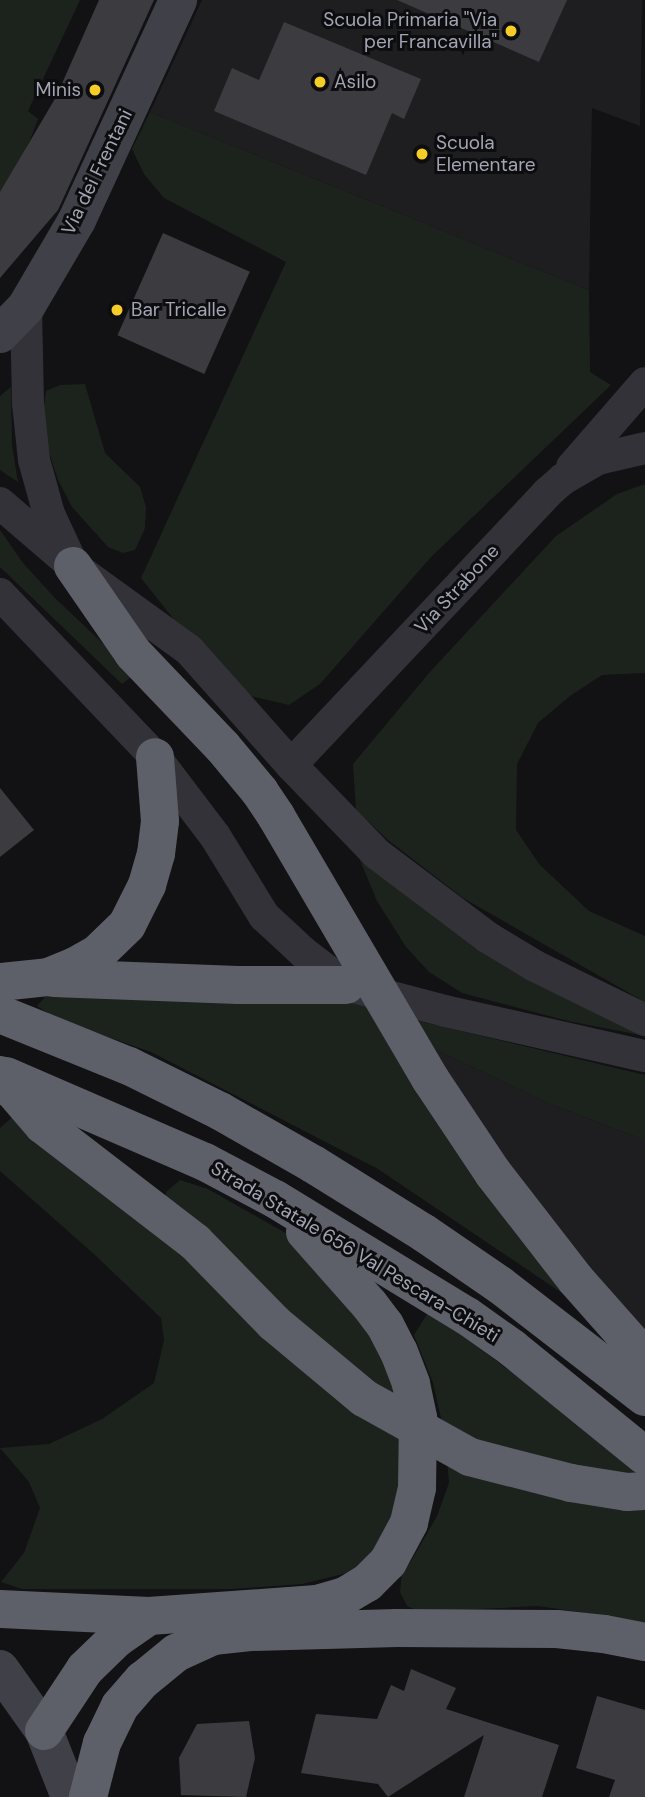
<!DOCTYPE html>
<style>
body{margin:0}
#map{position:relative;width:645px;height:1797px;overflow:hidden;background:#121113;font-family:"DM Sans",sans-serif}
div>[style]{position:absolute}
.built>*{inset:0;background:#1e1d20}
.green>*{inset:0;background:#1c231d}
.building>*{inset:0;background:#3c3b40;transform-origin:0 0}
.street>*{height:32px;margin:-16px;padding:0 16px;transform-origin:16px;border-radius:16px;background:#323238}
.secondary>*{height:38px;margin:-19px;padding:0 19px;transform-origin:19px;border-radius:19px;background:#404148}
.highway>*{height:38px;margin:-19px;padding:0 19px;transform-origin:19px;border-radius:19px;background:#5e6069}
.highway-bridge>*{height:38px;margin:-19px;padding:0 19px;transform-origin:19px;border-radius:19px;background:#5e6069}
.dots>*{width:19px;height:19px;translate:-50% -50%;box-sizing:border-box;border:4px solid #0d0c0e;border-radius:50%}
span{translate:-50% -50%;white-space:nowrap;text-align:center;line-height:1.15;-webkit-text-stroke:6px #0d0c0e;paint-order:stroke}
.poi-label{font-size:19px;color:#a2a5b4}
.right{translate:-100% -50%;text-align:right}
.left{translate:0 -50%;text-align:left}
.street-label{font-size:19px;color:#a2a5b4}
</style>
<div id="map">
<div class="built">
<div style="clip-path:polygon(202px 0,642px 0,640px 126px,592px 108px,589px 290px,150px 112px)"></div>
<div style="clip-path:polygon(426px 1045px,550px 1104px,645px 1140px,645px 1340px,541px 1221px)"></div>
</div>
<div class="green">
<div style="clip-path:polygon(0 0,80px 0,28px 111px,38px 119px,30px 140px,0 199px)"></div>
<div style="clip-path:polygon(150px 112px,589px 290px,590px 372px,611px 385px,431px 557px,320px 684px,289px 705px,246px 695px,203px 656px,141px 578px,286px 262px,164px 198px,144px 174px,132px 149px)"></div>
<div style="clip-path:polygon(85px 384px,105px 453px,140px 487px,146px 507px,145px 528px,135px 550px,123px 553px,108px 547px,72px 507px,58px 480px,47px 446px,43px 414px,46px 391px,60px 385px)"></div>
<div style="clip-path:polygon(11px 387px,12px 445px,18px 482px,0 470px,0 396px)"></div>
<div style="clip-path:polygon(645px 484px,645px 673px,602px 675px,570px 696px,538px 723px,517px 764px,516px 830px,540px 865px,589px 911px,645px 936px,645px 1002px,463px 898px,388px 840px,356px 810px,353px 764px,429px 673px,556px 536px,617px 494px)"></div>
<div style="clip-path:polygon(0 530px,23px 563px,55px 598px,135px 674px,122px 684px,0 567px)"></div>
<div style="clip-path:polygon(357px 853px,645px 1034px,645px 1036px,568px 1021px,462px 993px,429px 972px,406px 947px,377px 901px)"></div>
<div style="clip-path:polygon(65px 989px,368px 997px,562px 1293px,378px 1169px,151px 1052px,57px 1019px,37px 1006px,45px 997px)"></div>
<div style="clip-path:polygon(410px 1019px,645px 1075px,645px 1140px,550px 1104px,426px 1045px)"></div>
<div style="clip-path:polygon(18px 1112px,408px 1427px,397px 1530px,351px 1572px,302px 1584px,232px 1589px,22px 1589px,1px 1582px,24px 1553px,40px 1508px,29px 1482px,0 1448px,49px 1444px,102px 1419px,154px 1383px,164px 1340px,161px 1318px,95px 1255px,0 1171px,0 1128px)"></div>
<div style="clip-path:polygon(180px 1180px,208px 1189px,289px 1235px,375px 1323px,404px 1415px,162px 1203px,167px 1191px)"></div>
<div style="clip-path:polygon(429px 1311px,554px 1404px,637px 1472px,631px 1479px,444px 1431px,433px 1383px,414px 1335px)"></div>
<div style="clip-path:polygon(446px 1449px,645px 1504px,645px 1626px,620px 1618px,538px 1606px,420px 1612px,407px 1606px,400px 1592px,402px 1571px,410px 1563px,437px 1516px,449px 1483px)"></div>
</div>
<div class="building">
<div style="clip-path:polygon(99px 0,154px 0,58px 210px,0 278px,0 192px,56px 97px)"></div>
<div style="clip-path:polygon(397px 0,567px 0,539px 62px)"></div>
<div style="clip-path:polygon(284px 22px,421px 79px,404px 119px,392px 113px,366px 175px,214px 111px,232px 68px,259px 80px)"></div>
<div style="left:163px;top:233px;width:95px;height:112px;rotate:24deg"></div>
<div style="clip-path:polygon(0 788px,34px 830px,0 857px)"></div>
<div style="clip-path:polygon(411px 1669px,456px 1688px,446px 1709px,559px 1745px,542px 1797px,464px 1797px,484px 1735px,388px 1797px,378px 1784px,301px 1773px,316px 1714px,377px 1719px,391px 1685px,404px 1691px)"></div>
<div style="clip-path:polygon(597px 1696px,645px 1710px,645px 1797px,609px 1797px,615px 1780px,576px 1768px)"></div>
<div style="clip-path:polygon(249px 1721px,255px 1758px,246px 1797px,181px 1795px,179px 1758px,197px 1724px)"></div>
</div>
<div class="street">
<div style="left:26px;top:307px;width:96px;rotate:88.8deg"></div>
<div style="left:28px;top:403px;width:57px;rotate:84deg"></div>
<div style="left:34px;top:460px;width:56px;rotate:74.5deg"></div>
<div style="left:49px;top:514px;width:45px;rotate:65.1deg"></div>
<div style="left:572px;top:467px;width:111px;rotate:-49deg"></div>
<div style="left:0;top:503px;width:96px;rotate:40.8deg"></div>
<div style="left:73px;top:566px;width:143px;rotate:35.9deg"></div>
<div style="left:189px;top:650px;width:154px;rotate:48.4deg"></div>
<div style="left:291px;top:765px;width:124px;rotate:46deg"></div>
<div style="left:377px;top:854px;width:138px;rotate:37deg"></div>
<div style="left:487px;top:937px;width:56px;rotate:31.1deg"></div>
<div style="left:535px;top:966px;width:123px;rotate:26.1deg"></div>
<div style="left:0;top:594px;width:225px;rotate:46.4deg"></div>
<div style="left:155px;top:757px;width:99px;rotate:52.8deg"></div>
<div style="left:215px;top:836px;width:94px;rotate:58.5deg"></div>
<div style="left:264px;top:916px;width:54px;rotate:42.8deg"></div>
<div style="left:304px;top:953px;width:53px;rotate:37.3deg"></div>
<div style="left:346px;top:985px;width:102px;rotate:14.7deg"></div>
<div style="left:445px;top:1011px;width:205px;rotate:12.7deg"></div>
<div style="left:291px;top:765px;width:374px;rotate:-46.7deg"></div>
<div style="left:547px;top:493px;width:21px;rotate:-41deg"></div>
<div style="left:563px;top:479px;width:40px;rotate:-29.7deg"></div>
<div style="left:598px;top:459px;width:48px;rotate:-13.2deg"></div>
</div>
<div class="secondary">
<div style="left:0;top:334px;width:37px;rotate:-46deg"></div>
<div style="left:26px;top:307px;width:101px;rotate:-59.6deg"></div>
<div style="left:77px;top:220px;width:242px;rotate:-65.3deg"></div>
<div style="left:0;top:1669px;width:76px;rotate:54.6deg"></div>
<div style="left:44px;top:1731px;width:71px;rotate:68.5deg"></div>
</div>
<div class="highway">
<div style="left:73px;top:566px;width:106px;rotate:55.4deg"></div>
<div style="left:133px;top:653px;width:129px;rotate:46.3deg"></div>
<div style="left:222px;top:746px;width:60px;rotate:50.4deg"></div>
<div style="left:260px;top:792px;width:29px;rotate:56deg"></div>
<div style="left:54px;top:978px;width:184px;rotate:2.2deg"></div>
<div style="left:238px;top:985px;width:108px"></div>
<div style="left:0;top:982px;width:48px;rotate:-5.9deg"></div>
<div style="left:48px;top:977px;width:29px;rotate:-22deg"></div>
<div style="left:75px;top:966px;width:26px;rotate:-29deg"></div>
<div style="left:98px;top:953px;width:40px;rotate:-44deg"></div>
<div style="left:127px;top:925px;width:45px;rotate:-63.4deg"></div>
<div style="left:147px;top:885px;width:32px;rotate:-74deg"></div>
<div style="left:156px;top:854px;width:33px;rotate:-83deg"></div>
<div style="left:160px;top:821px;width:64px;rotate:-94.5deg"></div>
<div style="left:0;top:1014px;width:139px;rotate:22deg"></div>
<div style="left:129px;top:1066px;width:102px;rotate:26.3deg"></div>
<div style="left:220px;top:1111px;width:107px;rotate:29.7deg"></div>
<div style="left:313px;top:1164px;width:131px;rotate:31.9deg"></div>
<div style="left:424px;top:1233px;width:92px;rotate:34.4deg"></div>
<div style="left:500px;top:1285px;width:183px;rotate:37.7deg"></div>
<div style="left:0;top:1075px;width:66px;rotate:49.3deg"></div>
<div style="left:43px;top:1125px;width:192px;rotate:37.6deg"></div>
<div style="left:195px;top:1242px;width:113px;rotate:45.7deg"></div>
<div style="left:274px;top:1323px;width:117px;rotate:39.8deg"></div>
<div style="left:364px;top:1398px;width:121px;rotate:29.1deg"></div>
<div style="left:470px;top:1457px;width:104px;rotate:14.4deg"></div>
<div style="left:571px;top:1483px;width:57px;rotate:9.1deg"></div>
<div style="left:627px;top:1492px;width:18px;rotate:-3deg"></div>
<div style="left:6px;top:1076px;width:217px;rotate:23.4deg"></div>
<div style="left:205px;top:1162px;width:79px;rotate:27.9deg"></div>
<div style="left:275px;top:1199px;width:225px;rotate:31.4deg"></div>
<div style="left:467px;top:1316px;width:55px;rotate:35.4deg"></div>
<div style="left:512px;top:1348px;width:171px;rotate:39.1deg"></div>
<div style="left:305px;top:1232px;width:96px;rotate:48.4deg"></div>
<div style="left:369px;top:1304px;width:26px;rotate:53deg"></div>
<div style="left:385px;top:1325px;width:30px;rotate:63deg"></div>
<div style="left:0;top:1609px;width:149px;rotate:2.7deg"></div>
<div style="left:149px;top:1616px;width:168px;rotate:-4.1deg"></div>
<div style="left:317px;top:1604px;width:29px;rotate:-16deg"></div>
<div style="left:345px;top:1596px;width:26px;rotate:-31deg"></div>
<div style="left:367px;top:1583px;width:30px;rotate:-45deg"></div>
<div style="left:388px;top:1562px;width:44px;rotate:-61.7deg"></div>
<div style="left:44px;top:1731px;width:74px;rotate:-56.5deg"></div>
<div style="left:85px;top:1669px;width:43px;rotate:-44.1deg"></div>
<div style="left:116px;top:1639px;width:40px;rotate:-34.9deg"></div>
<div style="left:88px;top:1797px;width:56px;rotate:-75.5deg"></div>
<div style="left:102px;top:1743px;width:41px;rotate:-64.1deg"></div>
<div style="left:120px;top:1706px;width:35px;rotate:-49deg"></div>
<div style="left:143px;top:1680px;width:43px;rotate:-39.3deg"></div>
<div style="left:176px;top:1653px;width:41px;rotate:-24.7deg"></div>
<div style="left:213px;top:1636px;width:37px;rotate:-6deg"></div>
<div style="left:250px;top:1632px;width:147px;rotate:-1.6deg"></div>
<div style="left:397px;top:1628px;width:160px;rotate:0.4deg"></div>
<div style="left:557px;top:1629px;width:47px;rotate:6.1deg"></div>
<div style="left:604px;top:1634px;width:42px;rotate:11deg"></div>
</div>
<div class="highway-bridge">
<div style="left:276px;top:816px;width:306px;rotate:59.6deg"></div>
<div style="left:431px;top:1080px;width:112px;rotate:56.3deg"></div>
<div style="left:493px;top:1173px;width:135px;rotate:52.2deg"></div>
<div style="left:576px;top:1280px;width:104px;rotate:48.5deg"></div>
<div style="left:399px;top:1352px;width:34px;rotate:69deg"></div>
<div style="left:411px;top:1384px;width:35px;rotate:78deg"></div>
<div style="left:418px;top:1418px;width:70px;rotate:90.8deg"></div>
<div style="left:417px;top:1488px;width:36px;rotate:103deg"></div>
</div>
<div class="dots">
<div style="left:511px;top:31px;background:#f6cc26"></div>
<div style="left:320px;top:82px;background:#f6cc26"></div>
<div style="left:95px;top:90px;background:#f6cc26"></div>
<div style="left:422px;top:154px;background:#f6cc26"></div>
<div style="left:117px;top:310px;background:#f6cc26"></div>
</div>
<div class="poi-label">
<span class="right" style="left:497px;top:31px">Scuola Primaria "Via<br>per Francavilla"</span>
<span class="left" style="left:334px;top:82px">Asilo</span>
<span class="right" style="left:81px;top:90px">Minis</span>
<span class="left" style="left:436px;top:154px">Scuola<br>Elementare</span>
<span class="left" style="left:131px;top:310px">Bar Tricalle</span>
</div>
<div class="street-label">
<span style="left:97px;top:172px;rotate:-64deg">Via dei Frentani</span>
<span style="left:457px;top:589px;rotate:-47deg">Via Strabone</span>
<span style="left:355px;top:1252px;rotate:31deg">Strada Statale 656 Val Pescara-Chieti</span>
</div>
</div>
